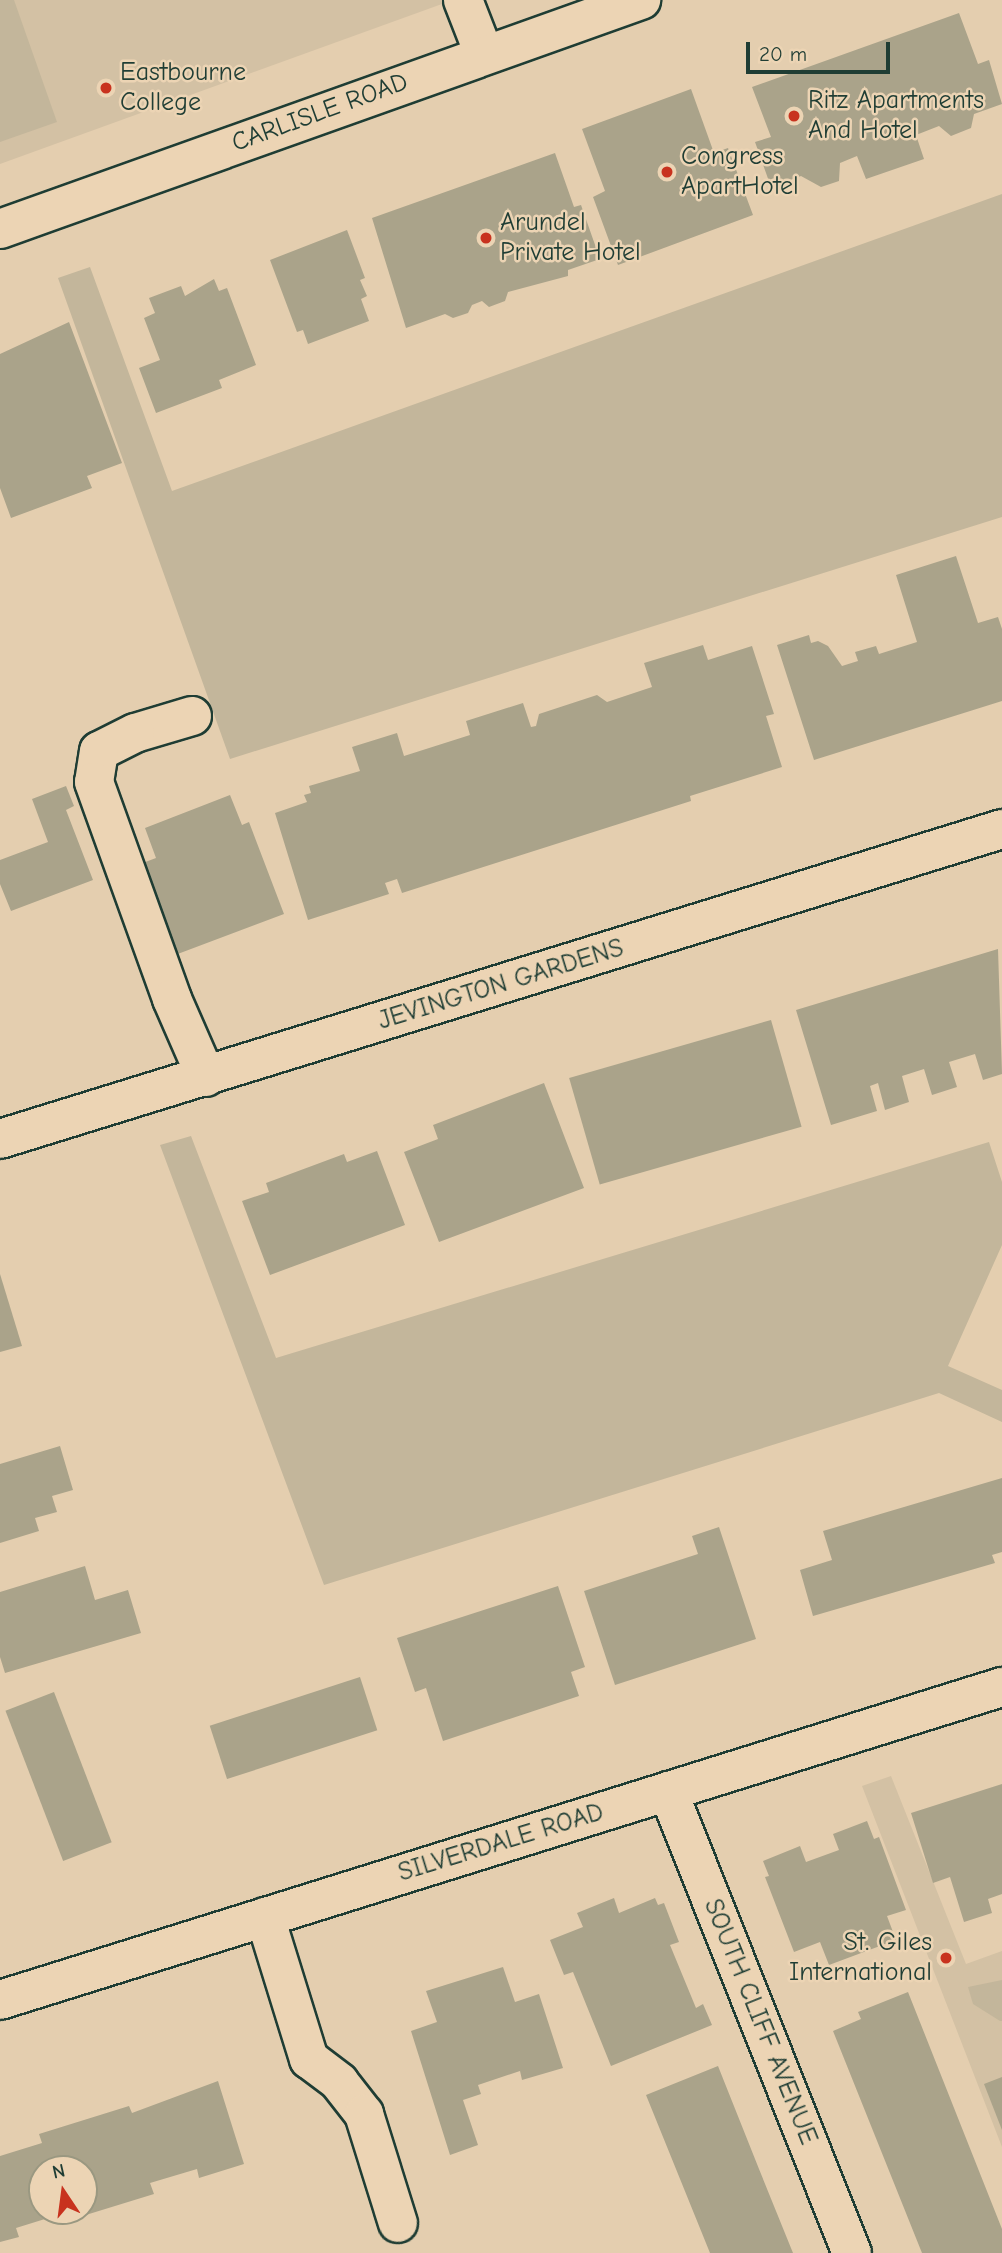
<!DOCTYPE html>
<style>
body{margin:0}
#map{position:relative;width:1002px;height:2253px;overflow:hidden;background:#e4ceaf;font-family:"Comic Neue",sans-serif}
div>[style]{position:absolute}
.built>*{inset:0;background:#d3c1a4}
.green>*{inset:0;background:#c3b69b}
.building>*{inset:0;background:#aaa38a;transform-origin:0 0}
.roads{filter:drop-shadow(2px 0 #1f3d34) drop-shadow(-2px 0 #1f3d34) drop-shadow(0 2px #1f3d34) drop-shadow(0 -2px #1f3d34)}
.minor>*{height:38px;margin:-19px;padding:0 19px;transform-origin:19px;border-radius:19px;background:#ecd4b4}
.dots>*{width:19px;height:19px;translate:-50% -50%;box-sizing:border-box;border:4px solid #ecd4b4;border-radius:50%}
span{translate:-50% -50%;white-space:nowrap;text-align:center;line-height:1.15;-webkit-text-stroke:5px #ecd4b4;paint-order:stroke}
.poi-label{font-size:26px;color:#1f3d34}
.left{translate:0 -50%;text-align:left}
.right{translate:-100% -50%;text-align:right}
.street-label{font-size:26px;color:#1f3d34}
.north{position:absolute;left:28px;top:2155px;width:70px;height:70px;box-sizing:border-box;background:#ecd4b4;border:2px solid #9a9881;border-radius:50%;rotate:347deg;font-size:19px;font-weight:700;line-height:28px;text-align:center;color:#1f3d34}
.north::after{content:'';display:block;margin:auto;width:24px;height:32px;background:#c8321e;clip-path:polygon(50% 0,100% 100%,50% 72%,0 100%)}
.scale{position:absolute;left:746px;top:42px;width:144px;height:32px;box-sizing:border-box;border:4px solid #1f3d34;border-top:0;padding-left:9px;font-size:21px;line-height:24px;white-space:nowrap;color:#1f3d34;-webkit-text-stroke:5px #ecd4b4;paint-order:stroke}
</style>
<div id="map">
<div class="built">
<div style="clip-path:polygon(0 0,453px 0,0 164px)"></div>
<div style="clip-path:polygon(891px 1776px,966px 1964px,1002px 1951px,1002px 2147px,862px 1786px)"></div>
</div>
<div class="green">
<div style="clip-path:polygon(0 0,14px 0,57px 122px,0 142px)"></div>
<div style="clip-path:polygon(1002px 194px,1002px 517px,230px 759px,58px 278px,90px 267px,172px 491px)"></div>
<div style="clip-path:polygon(191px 1136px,276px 1358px,989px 1142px,1002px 1182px,1002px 1245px,948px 1366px,1002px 1390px,1002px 1422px,939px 1393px,324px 1585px,160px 1145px)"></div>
<div style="clip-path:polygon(1002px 1980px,1002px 2021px,1000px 2021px,973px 2004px,968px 1987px)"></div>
</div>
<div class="building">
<div style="clip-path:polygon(959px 13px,978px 64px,989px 60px,1002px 104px,974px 114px,971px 128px,951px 136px,939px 126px,916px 135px,924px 159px,866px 179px,857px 156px,840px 163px,839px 181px,821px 187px,801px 176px,771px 187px,755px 142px,771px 137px,752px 87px)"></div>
<div style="clip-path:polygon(691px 89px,714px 153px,728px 148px,753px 215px,618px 265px,593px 197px,605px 191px,582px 129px)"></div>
<div style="clip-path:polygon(555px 153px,574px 207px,581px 205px,600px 259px,568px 270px,568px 276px,508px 292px,505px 301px,489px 307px,482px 301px,472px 305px,468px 313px,453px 318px,445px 314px,406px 328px,372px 218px)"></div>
<div style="clip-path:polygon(347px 230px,365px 278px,360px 280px,367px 296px,361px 299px,369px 321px,308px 344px,303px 330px,297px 332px,270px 260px)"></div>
<div style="clip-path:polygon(214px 279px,219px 291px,227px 288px,256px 365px,219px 380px,222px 388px,156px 413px,139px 368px,160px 360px,144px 318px,155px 313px,149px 298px,181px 286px,185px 296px)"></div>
<div style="clip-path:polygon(69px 322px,122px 463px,87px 476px,92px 488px,11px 518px,0 488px,0 354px)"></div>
<div style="clip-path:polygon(956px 556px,978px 623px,998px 617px,1002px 629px,1002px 701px,814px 760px,777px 645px,809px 635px,811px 643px,818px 641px,828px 646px,842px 666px,858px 661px,855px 652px,876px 646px,879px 654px,917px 642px,896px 575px)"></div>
<div style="clip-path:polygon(703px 645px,708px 660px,752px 646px,774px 714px,766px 716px,782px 767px,690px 796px,691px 801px,402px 893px,397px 879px,385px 883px,389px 894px,308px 920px,275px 813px,307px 802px,304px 795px,311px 793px,309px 786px,360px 771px,352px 747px,397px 733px,404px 756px,470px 735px,466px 721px,523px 703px,531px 727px,536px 726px,539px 714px,597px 695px,607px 702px,652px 687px,644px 663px)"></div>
<div style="clip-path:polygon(66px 786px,74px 806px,66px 810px,93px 880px,11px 911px,0 884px,0 860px,48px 842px,32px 799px)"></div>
<div style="clip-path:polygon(230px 795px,242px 825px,249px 822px,284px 914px,175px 955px,140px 864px,156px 858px,145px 828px)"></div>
<div style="clip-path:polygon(998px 949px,1002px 1074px,983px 1080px,975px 1054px,949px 1062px,957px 1087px,932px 1095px,924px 1069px,902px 1076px,909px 1102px,885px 1110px,878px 1083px,870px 1086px,877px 1111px,831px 1125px,796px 1010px)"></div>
<div style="left:771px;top:1020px;width:111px;height:210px;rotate:74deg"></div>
<div style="clip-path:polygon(544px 1083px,584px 1188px,439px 1242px,404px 1152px,438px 1139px,433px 1125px)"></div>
<div style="clip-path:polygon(377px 1151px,405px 1225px,270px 1275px,242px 1201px,269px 1192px,266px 1183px,344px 1154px,347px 1162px)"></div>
<div style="clip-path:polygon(0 1274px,22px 1346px,0 1352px)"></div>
<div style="clip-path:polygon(60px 1446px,73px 1490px,52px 1496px,57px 1512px,35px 1518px,39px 1531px,0 1543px,0 1464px)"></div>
<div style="clip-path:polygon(1002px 1478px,1002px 1552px,992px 1555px,995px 1563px,813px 1616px,800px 1570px,832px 1560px,823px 1531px)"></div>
<div style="clip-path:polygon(719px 1527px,756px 1639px,615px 1685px,584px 1591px,698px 1554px,692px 1536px)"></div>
<div style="clip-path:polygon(85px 1566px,95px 1600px,128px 1590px,141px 1633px,5px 1673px,0 1657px,0 1592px)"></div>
<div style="clip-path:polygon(558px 1586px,585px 1667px,571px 1672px,579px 1696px,443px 1741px,426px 1688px,415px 1692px,397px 1638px)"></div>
<div style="left:360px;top:1677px;width:56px;height:158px;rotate:72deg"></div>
<div style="left:54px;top:1692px;width:161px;height:52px;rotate:69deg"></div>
<div style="clip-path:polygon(1002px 1784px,1002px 1894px,988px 1899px,992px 1913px,964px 1922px,950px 1877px,933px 1883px,911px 1813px)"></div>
<div style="clip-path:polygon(867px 1821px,874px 1839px,879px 1837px,906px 1910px,887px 1916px,896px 1940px,829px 1965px,820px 1942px,794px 1952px,765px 1877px,769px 1876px,763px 1861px,800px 1846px,806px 1862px,839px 1850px,833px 1834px)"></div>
<div style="clip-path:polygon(614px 1898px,619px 1913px,655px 1898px,658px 1905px,664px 1903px,679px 1942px,670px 1945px,696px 2008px,703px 2004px,712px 2025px,611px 2066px,573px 1972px,564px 1975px,550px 1940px,583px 1927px,577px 1913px)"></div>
<div style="clip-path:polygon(503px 1967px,515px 2002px,539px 1994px,563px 2068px,522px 2080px,520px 2071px,478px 2085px,481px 2094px,463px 2100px,478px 2145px,450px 2155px,411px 2031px,437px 2022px,426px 1991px)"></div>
<div style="clip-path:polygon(908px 1992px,1002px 2229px,1002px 2253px,922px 2253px,833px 2031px,861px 2019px,858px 2012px)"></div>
<div style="clip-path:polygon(718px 2066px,759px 2169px,793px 2253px,710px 2253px,646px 2095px)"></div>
<div style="clip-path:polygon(1002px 2077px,1002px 2130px,984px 2084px)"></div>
<div style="clip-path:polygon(evenodd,218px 2081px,244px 2164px,199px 2178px,197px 2169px,150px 2183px,154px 2194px,63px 2222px,61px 2214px,16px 2228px,19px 2237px,0 2242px,0 2156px,42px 2143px,39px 2134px,129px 2106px,132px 2113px,218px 2081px,42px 2169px,84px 2169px,84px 2211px,42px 2211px,42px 2169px)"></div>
</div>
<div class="roads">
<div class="minor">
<div style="left:463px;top:0;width:58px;rotate:68.7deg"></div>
<div style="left:0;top:229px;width:681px;rotate:-19.66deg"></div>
<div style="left:192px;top:716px;width:59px;rotate:163.4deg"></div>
<div style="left:135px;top:733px;width:40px;rotate:153.4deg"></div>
<div style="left:99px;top:751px;width:31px;rotate:99deg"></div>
<div style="left:94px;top:782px;width:231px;rotate:70.2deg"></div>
<div style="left:172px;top:999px;width:85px;rotate:66.4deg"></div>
<div style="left:0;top:1139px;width:1049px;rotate:-17.19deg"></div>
<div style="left:668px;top:1791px;width:497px;rotate:68.3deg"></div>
<div style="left:265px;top:1917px;width:149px;rotate:72.8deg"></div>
<div style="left:309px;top:2059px;width:38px;rotate:37deg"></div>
<div style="left:339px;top:2082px;width:41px;rotate:52deg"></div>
<div style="left:364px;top:2114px;width:114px;rotate:72.7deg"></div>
<div style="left:0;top:2000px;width:1050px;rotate:-17.35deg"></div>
</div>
</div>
<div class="dots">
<div style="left:106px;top:88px;background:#c8321e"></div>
<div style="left:794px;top:116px;background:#c8321e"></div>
<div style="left:667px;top:172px;background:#c8321e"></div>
<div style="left:486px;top:238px;background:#c8321e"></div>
<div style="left:946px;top:1958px;background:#c8321e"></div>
</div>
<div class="poi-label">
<span class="left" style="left:120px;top:88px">Eastbourne<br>College</span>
<span class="left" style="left:808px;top:116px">Ritz Apartments<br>And Hotel</span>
<span class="left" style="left:681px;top:172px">Congress<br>ApartHotel</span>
<span class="left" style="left:500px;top:238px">Arundel<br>Private Hotel</span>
<span class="right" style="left:932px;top:1958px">St. Giles<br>International</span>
</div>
<div class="street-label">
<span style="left:320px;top:113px;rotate:-20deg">CARLISLE ROAD</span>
<span style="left:501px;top:985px;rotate:-17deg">JEVINGTON GARDENS</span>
<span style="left:501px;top:1843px;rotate:-17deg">SILVERDALE ROAD</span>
<span style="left:760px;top:2022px;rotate:68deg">SOUTH CLIFF AVENUE</span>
</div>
<div class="north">N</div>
<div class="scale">20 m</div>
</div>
